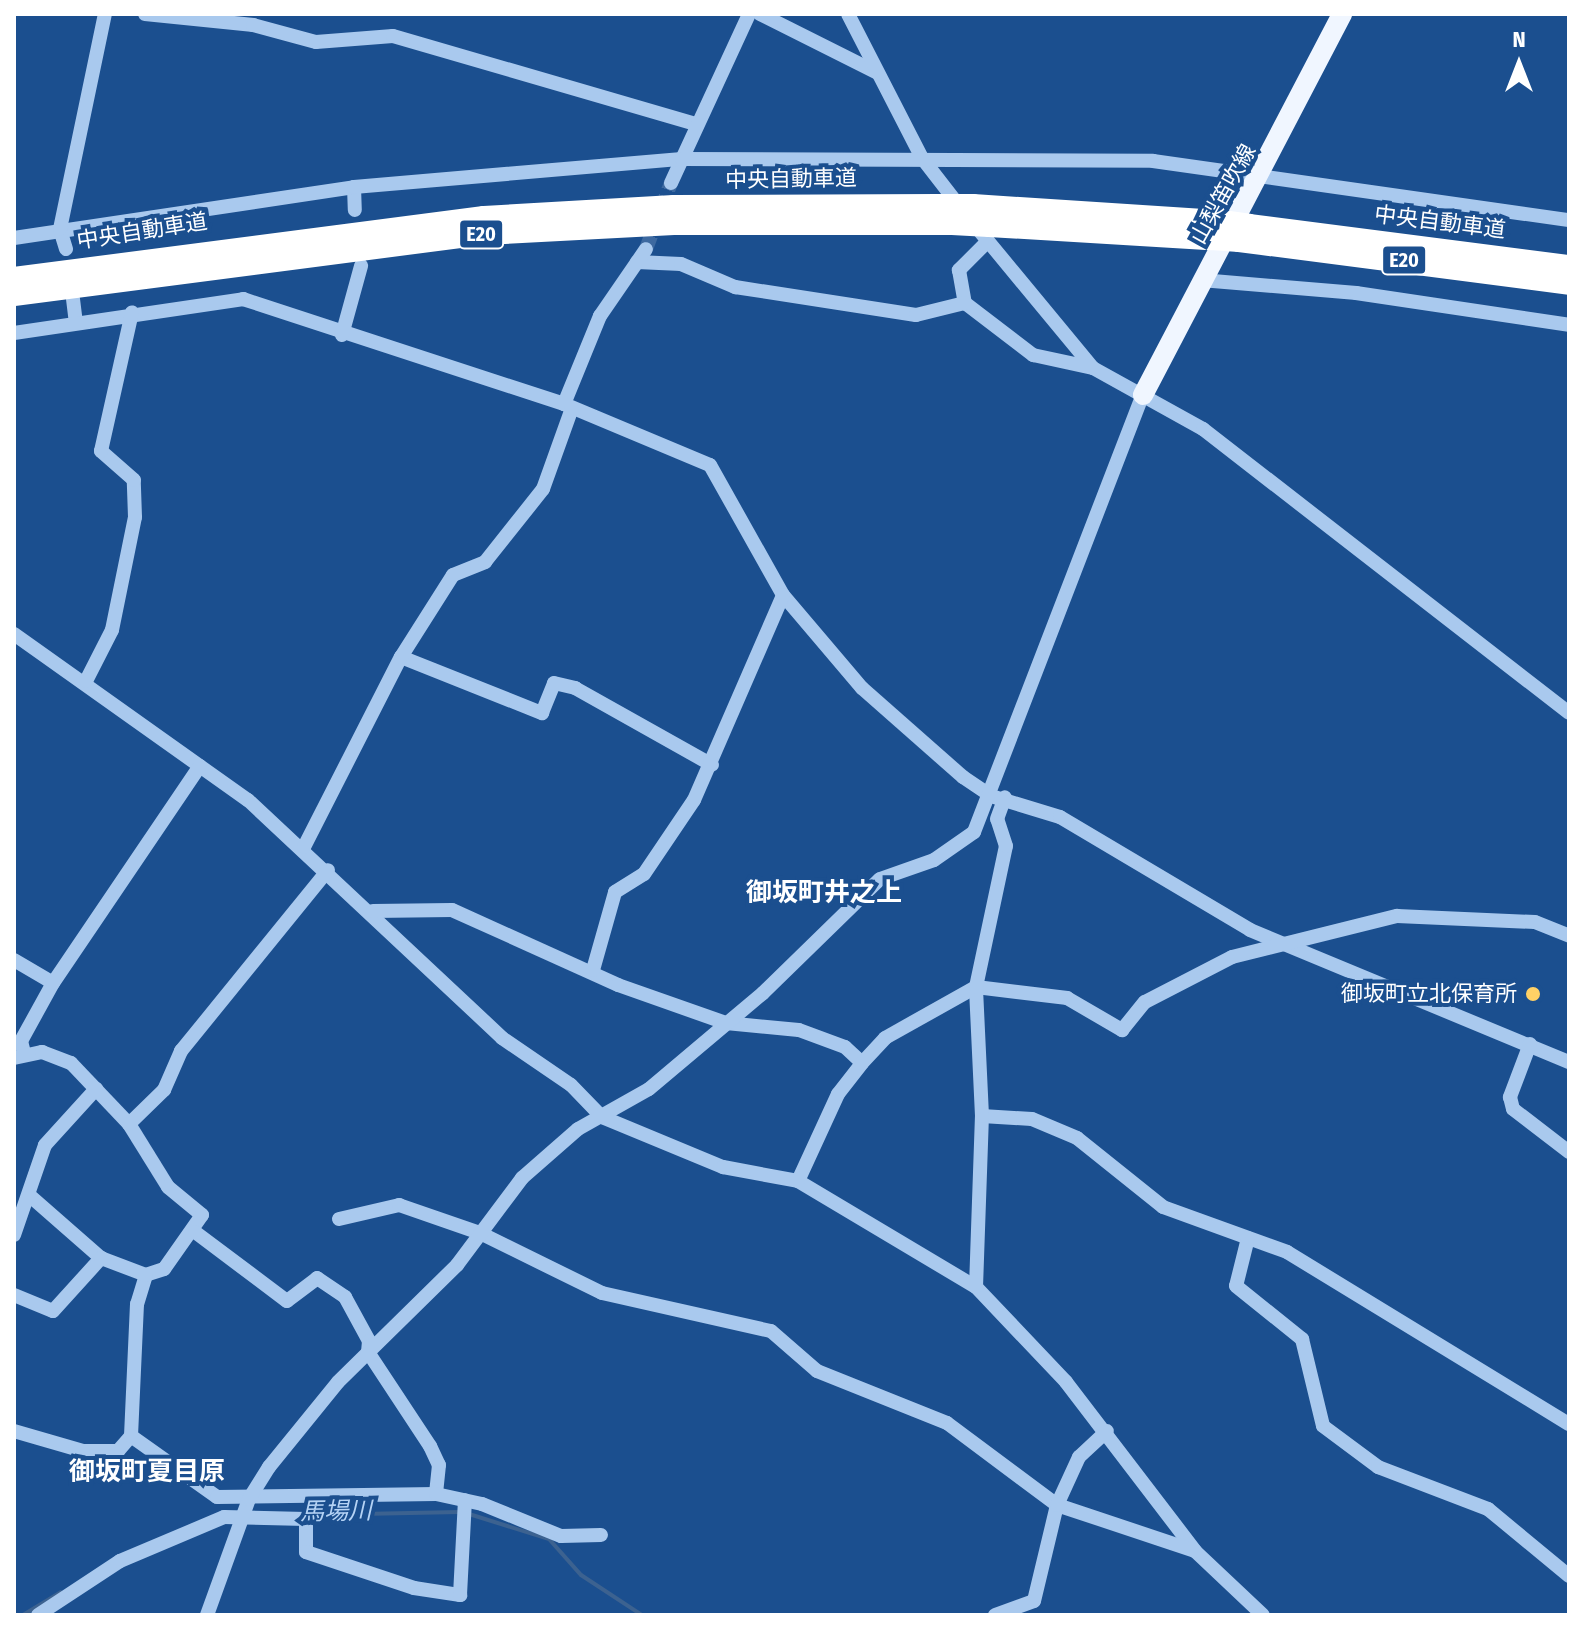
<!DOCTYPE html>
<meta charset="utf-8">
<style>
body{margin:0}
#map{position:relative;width:1583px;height:1629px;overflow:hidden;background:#1b4f8f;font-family:"Fira Sans Condensed","Noto Sans JP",sans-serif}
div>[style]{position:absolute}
.stream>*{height:4px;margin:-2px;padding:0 2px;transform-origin:2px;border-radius:2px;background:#3c6290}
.minor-tunnel>*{height:14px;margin-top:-7px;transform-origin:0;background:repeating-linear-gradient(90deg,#3d69a0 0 14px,transparent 0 21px)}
.minor>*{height:14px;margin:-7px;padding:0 7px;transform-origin:7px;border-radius:7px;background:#a9c9ee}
.major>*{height:20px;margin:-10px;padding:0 10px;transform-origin:10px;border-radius:10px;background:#f0f6ff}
.highway>*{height:22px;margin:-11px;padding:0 11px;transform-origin:11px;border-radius:11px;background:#fff}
.highway-bridge>*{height:22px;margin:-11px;padding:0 11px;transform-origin:11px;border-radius:11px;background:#fff}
.dots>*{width:22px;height:22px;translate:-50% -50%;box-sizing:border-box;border:4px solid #1b4f8f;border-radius:50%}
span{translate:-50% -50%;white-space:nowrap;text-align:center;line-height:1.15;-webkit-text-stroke:8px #1b4f8f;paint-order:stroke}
.shield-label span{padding:2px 6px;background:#1b4f8f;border:2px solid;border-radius:6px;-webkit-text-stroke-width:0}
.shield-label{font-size:20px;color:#fff;font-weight:700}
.street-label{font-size:22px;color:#fff}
.poi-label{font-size:22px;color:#fff}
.right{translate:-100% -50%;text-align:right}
.water-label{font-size:24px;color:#b5d3f5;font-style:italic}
.quarter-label{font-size:26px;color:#fff;font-weight:700}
.frame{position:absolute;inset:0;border:16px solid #fff;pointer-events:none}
.north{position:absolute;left:1479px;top:24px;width:80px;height:80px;-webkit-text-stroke:6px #1b4f8f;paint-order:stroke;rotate:0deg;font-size:22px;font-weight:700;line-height:32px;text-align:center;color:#fff}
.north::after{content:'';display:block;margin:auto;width:28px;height:36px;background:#fff;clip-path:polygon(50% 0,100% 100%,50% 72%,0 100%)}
</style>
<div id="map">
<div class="stream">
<div style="left:469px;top:1514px;width:84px;rotate:17.4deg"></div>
<div style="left:549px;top:1539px;width:48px;rotate:48.4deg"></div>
<div style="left:581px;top:1575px;width:73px;rotate:33.3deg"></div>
<div style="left:310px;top:1515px;width:150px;rotate:-1.1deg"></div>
<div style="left:23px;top:1615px;width:44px;rotate:-31.2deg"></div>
</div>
<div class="minor-tunnel">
<div style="left:646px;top:249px;width:71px;rotate:-69.3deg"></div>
</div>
<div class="minor">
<div style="left:145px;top:14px;width:109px;rotate:5.8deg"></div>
<div style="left:253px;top:25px;width:65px;rotate:15.1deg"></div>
<div style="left:316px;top:42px;width:77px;rotate:-4.5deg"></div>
<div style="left:393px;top:36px;width:316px;rotate:16.2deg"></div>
<div style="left:760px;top:14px;width:130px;rotate:26.6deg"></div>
<div style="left:848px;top:14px;width:162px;rotate:62.8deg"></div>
<div style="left:922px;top:158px;width:62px;rotate:52.2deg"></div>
<div style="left:671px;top:183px;width:186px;rotate:-65.2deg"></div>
<div style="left:354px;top:187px;width:23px;rotate:88deg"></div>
<div style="left:973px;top:223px;width:188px;rotate:50.4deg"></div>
<div style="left:1093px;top:368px;width:126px;rotate:29deg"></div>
<div style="left:1203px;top:429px;width:463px;rotate:37.8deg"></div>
<div style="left:14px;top:238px;width:344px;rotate:-8.5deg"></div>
<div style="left:354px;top:187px;width:329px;rotate:-4.9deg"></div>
<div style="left:682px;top:159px;width:471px;rotate:0.2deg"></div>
<div style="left:1153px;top:161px;width:420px;rotate:8.1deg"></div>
<div style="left:987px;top:242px;width:40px;rotate:135deg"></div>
<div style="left:959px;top:270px;width:34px;rotate:80deg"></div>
<div style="left:965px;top:303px;width:86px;rotate:37.4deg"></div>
<div style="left:1033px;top:355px;width:61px;rotate:12.2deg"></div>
<div style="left:66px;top:249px;width:21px;rotate:-107deg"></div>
<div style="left:60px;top:229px;width:220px;rotate:-78.2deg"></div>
<div style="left:637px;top:262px;width:44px;rotate:2.6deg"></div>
<div style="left:681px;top:264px;width:59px;rotate:23.1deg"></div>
<div style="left:735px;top:287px;width:183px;rotate:8.8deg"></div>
<div style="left:916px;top:315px;width:50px;rotate:-13.8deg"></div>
<div style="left:1201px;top:280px;width:156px;rotate:4.8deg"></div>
<div style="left:1356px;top:293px;width:215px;rotate:8.5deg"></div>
<div style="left:73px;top:299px;width:23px;rotate:83deg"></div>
<div style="left:14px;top:333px;width:232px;rotate:-8.4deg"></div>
<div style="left:243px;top:299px;width:338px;rotate:18.1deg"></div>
<div style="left:564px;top:404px;width:158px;rotate:22.7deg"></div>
<div style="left:710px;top:465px;width:149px;rotate:60.7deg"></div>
<div style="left:783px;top:595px;width:122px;rotate:49.7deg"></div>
<div style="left:862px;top:688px;width:135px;rotate:41.4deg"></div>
<div style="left:963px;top:777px;width:34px;rotate:34deg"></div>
<div style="left:991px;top:796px;width:72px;rotate:16.9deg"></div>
<div style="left:1060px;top:817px;width:221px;rotate:30.7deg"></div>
<div style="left:1250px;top:930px;width:345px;rotate:22.5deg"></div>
<div style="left:342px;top:335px;width:72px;rotate:-74.6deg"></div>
<div style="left:564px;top:404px;width:95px;rotate:-67.8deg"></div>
<div style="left:600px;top:316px;width:81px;rotate:-55.5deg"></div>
<div style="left:14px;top:634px;width:287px;rotate:35.4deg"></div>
<div style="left:248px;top:800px;width:348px;rotate:43.1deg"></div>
<div style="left:502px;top:1038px;width:83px;rotate:34.3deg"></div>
<div style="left:571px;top:1085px;width:45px;rotate:45.9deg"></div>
<div style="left:602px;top:1117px;width:131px;rotate:22.5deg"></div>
<div style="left:723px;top:1167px;width:76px;rotate:10.6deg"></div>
<div style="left:798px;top:1181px;width:207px;rotate:30.8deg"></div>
<div style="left:976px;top:1287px;width:131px;rotate:46.5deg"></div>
<div style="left:1066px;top:1382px;width:213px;rotate:52.6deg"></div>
<div style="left:1195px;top:1551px;width:93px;rotate:43.3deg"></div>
<div style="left:401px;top:657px;width:152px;rotate:21.7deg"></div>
<div style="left:542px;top:713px;width:32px;rotate:-68deg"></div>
<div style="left:554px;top:683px;width:22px;rotate:13deg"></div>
<div style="left:575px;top:688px;width:157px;rotate:29.3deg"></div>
<div style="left:86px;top:681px;width:57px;rotate:-63deg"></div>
<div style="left:112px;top:630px;width:115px;rotate:-78.5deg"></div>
<div style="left:135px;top:517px;width:37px;rotate:-92deg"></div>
<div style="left:134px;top:480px;width:44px;rotate:-138.7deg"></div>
<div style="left:101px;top:451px;width:142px;rotate:-77.4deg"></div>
<div style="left:304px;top:847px;width:213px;rotate:-63deg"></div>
<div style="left:401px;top:657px;width:97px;rotate:-57.6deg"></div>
<div style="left:453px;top:575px;width:35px;rotate:-22deg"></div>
<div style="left:485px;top:562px;width:93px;rotate:-51.5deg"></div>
<div style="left:543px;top:489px;width:86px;rotate:-70.3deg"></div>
<div style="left:373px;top:911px;width:79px;rotate:-0.7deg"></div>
<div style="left:452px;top:910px;width:182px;rotate:24.3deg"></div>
<div style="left:618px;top:985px;width:114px;rotate:19.4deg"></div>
<div style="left:726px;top:1023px;width:73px;rotate:5.5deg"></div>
<div style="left:799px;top:1030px;width:49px;rotate:20.3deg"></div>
<div style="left:845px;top:1047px;width:23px;rotate:43deg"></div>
<div style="left:14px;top:960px;width:45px;rotate:30.5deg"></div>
<div style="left:593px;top:970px;width:81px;rotate:-74.2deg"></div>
<div style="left:615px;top:892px;width:34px;rotate:-32deg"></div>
<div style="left:644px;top:874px;width:89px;rotate:-56deg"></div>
<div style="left:694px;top:800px;width:223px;rotate:-66.5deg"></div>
<div style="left:1530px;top:1044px;width:57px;rotate:110.7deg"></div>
<div style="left:1510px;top:1097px;width:12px;rotate:76deg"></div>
<div style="left:1513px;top:1109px;width:71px;rotate:37.5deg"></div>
<div style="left:24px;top:1053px;width:12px;rotate:-104deg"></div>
<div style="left:21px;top:1041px;width:66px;rotate:-61.1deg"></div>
<div style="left:53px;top:983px;width:262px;rotate:-55.9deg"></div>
<div style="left:14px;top:1058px;width:29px;rotate:-12deg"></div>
<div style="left:42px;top:1052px;width:31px;rotate:21deg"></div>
<div style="left:71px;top:1063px;width:84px;rotate:46.4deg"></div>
<div style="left:129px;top:1124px;width:74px;rotate:58.2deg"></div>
<div style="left:168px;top:1187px;width:44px;rotate:39.5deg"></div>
<div style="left:202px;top:1215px;width:66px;rotate:125.1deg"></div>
<div style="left:164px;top:1269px;width:19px;rotate:162deg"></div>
<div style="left:146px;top:1275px;width:30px;rotate:107deg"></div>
<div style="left:137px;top:1304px;width:132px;rotate:92.6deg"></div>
<div style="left:131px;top:1436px;width:20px;rotate:131deg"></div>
<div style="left:118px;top:1451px;width:35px;rotate:180deg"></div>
<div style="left:83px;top:1451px;width:72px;rotate:-163.8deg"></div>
<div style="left:982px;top:1116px;width:50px;rotate:3.4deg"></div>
<div style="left:1032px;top:1119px;width:49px;rotate:22.9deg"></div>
<div style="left:1077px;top:1138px;width:110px;rotate:38.7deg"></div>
<div style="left:1163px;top:1207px;width:132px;rotate:19.9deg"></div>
<div style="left:1287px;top:1252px;width:330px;rotate:31.4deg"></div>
<div style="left:129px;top:1124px;width:49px;rotate:-44.2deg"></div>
<div style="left:164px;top:1090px;width:43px;rotate:-66.4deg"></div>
<div style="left:181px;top:1051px;width:233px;rotate:-50.9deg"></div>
<div style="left:798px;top:1181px;width:96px;rotate:-65.3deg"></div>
<div style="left:838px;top:1094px;width:39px;rotate:-52deg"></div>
<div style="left:862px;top:1063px;width:34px;rotate:-47deg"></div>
<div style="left:885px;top:1038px;width:104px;rotate:-29.3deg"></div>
<div style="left:976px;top:987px;width:92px;rotate:6.9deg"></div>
<div style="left:1067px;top:998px;width:64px;rotate:30.2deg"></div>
<div style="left:1122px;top:1030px;width:36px;rotate:-51deg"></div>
<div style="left:1145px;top:1002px;width:98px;rotate:-27.3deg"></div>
<div style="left:1232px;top:957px;width:170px;rotate:-14deg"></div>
<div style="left:1397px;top:916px;width:138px;rotate:2.5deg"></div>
<div style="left:1535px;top:922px;width:37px;rotate:22deg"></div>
<div style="left:29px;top:1195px;width:96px;rotate:41.2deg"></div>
<div style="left:339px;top:1219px;width:62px;rotate:-13.1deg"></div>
<div style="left:399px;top:1205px;width:86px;rotate:19.1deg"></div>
<div style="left:480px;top:1233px;width:136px;rotate:26.2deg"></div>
<div style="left:602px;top:1293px;width:173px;rotate:12.7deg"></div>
<div style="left:771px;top:1331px;width:61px;rotate:41deg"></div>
<div style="left:817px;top:1371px;width:140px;rotate:21.8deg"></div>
<div style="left:947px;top:1423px;width:137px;rotate:36.7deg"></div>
<div style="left:1057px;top:1505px;width:145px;rotate:18.4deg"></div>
<div style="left:195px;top:1232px;width:115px;rotate:36.9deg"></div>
<div style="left:287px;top:1301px;width:38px;rotate:-37deg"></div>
<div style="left:317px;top:1278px;width:34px;rotate:34deg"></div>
<div style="left:345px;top:1297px;width:50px;rotate:61.4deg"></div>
<div style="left:369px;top:1341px;width:11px;rotate:95deg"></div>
<div style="left:368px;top:1352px;width:113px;rotate:56.6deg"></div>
<div style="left:430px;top:1446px;width:21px;rotate:65deg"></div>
<div style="left:439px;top:1465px;width:29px;rotate:96deg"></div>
<div style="left:14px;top:1235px;width:95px;rotate:-71deg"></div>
<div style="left:45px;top:1145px;width:76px;rotate:-47.7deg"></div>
<div style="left:1248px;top:1238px;width:49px;rotate:104deg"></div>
<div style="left:1236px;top:1286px;width:85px;rotate:38.8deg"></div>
<div style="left:1302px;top:1339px;width:89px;rotate:76.4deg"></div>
<div style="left:1323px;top:1426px;width:69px;rotate:36.7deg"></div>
<div style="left:1378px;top:1467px;width:118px;rotate:20.9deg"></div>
<div style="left:1488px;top:1509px;width:105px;rotate:39.6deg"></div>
<div style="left:976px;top:1287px;width:171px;rotate:-88deg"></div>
<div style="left:982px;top:1116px;width:129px;rotate:-92.7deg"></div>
<div style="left:976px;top:987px;width:144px;rotate:-78deg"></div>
<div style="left:1006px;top:846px;width:28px;rotate:-108deg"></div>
<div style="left:997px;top:819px;width:23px;rotate:-70deg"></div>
<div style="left:14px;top:1295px;width:42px;rotate:22.3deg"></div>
<div style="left:53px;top:1311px;width:72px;rotate:-47.8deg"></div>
<div style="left:101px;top:1258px;width:48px;rotate:20.7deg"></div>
<div style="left:131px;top:1436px;width:105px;rotate:35.3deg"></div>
<div style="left:217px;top:1497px;width:219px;rotate:-0.8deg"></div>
<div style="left:436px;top:1494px;width:47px;rotate:12.3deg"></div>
<div style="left:482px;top:1504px;width:85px;rotate:22.1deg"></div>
<div style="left:561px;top:1536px;width:40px;rotate:-1.4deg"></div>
<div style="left:38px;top:1615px;width:98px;rotate:-33.4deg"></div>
<div style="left:120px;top:1561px;width:113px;rotate:-22.9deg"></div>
<div style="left:224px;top:1517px;width:82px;rotate:1.4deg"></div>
<div style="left:306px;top:1519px;width:33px;rotate:90deg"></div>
<div style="left:306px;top:1552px;width:114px;rotate:18.4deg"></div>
<div style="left:414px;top:1588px;width:47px;rotate:8.7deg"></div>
<div style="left:460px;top:1595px;width:95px;rotate:-87deg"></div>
<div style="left:207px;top:1615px;width:123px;rotate:-70.1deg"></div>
<div style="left:249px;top:1499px;width:38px;rotate:-58deg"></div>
<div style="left:269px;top:1467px;width:109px;rotate:-50.9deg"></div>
<div style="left:338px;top:1382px;width:167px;rotate:-44.5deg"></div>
<div style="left:457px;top:1265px;width:109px;rotate:-53.2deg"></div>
<div style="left:522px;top:1178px;width:74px;rotate:-41.2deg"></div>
<div style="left:578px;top:1129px;width:81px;rotate:-29.4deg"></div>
<div style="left:649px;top:1089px;width:149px;rotate:-40.1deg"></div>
<div style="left:763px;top:993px;width:163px;rotate:-44.3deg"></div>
<div style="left:880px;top:879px;width:57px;rotate:-19.4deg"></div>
<div style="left:934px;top:860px;width:49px;rotate:-35deg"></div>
<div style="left:974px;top:832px;width:469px;rotate:-68.9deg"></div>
<div style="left:995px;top:1615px;width:41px;rotate:-19.7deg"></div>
<div style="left:1034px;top:1601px;width:99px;rotate:-76.5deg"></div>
<div style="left:1057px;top:1505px;width:53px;rotate:-65.4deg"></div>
<div style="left:1079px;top:1457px;width:38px;rotate:-43deg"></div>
</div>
<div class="major">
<div style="left:1143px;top:395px;width:430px;rotate:-62.4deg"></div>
</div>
<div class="highway">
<div style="left:973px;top:205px;width:250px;rotate:3.7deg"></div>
<div style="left:1249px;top:225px;width:323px;rotate:7.3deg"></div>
<div style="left:989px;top:226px;width:222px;rotate:3.4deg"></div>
<div style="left:1239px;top:241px;width:333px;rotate:7.4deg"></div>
<div style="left:14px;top:278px;width:474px;rotate:-7.4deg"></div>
<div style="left:484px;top:217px;width:190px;rotate:-3.3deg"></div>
<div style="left:674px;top:206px;width:264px;rotate:-0.2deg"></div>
<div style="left:14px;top:295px;width:475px;rotate:-7.4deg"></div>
<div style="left:485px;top:234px;width:189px;rotate:-3deg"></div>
<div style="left:674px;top:224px;width:278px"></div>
</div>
<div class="highway-bridge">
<div style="left:938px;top:205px;width:35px"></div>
<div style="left:1222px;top:221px;width:27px;rotate:8deg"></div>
<div style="left:952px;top:224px;width:37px;rotate:3deg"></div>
<div style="left:1211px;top:239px;width:28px;rotate:4deg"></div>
</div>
<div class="dots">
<div style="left:1533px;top:994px;background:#ffd166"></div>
</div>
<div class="shield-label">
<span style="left:481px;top:234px">E20</span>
<span style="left:1404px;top:260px">E20</span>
</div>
<div class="street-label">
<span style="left:791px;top:179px;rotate:-1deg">中央自動車道</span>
<span style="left:1223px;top:194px;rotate:-61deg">山梨笛吹線</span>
<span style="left:1440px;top:222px;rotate:7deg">中央自動車道</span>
<span style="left:142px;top:231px;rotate:-9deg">中央自動車道</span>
</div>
<div class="poi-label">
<span class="right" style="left:1517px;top:994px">御坂町立北保育所</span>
</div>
<div class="water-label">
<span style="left:336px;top:1512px;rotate:-1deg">馬場川</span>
</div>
<div class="quarter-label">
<span style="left:824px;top:893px">御坂町井之上</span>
<span style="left:147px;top:1472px">御坂町夏目原</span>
</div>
<div class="frame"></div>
<div class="north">N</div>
</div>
